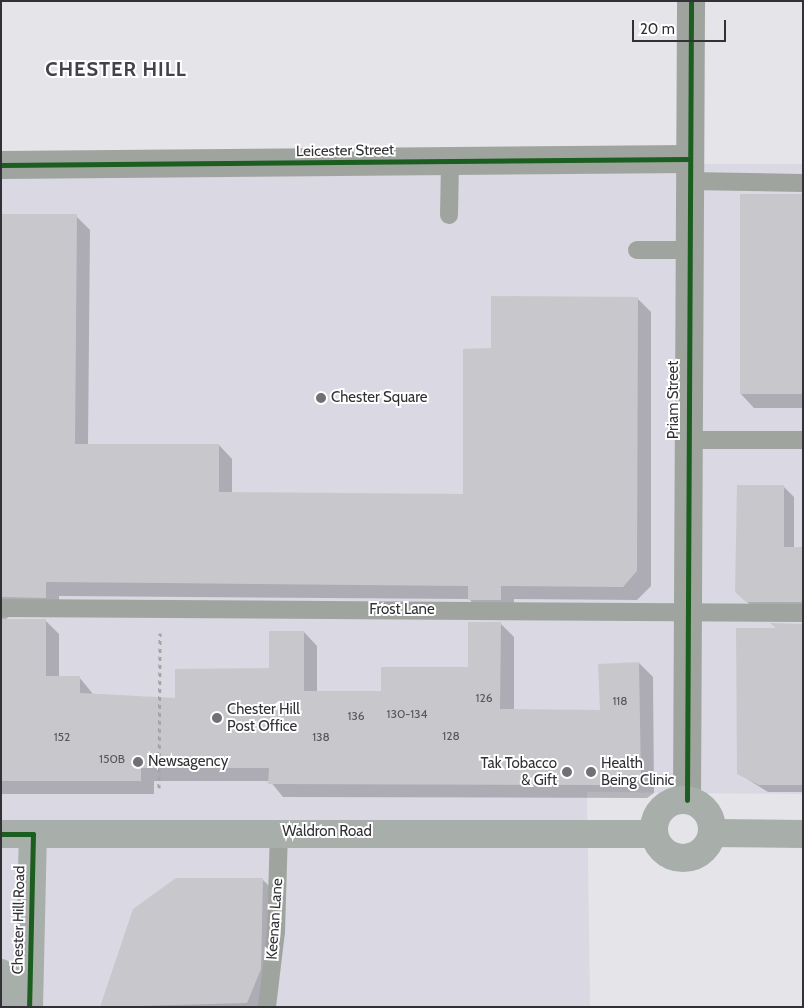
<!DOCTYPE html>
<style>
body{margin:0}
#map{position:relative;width:804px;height:1008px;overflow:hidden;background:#e4e4e9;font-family:Cabin,sans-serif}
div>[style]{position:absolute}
.built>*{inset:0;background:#d9d8e3}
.shadow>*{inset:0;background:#0003}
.building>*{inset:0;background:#c8c8cc;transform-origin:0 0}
.path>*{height:3px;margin-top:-1.5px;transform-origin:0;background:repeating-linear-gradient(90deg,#a3a6a3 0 4px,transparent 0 8px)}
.lane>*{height:18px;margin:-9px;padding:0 9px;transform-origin:9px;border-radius:9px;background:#9fa59e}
.street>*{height:28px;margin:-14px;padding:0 14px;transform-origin:14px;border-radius:14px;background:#9fa59e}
.secondary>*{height:28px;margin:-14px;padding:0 14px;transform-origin:14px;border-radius:14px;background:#a8aea9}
.secondary>.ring{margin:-14px;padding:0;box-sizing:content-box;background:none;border:28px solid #a8aea9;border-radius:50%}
.cycleway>*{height:5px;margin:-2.5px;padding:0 2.5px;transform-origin:2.5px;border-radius:2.5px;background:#1b5e20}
.dots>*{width:14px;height:14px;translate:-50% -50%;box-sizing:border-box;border:2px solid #fff;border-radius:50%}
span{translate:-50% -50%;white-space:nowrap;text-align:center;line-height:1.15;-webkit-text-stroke:4px #fff;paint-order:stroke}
.number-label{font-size:12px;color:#58575c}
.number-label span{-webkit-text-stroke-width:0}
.street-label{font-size:15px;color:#323136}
.poi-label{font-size:15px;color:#323136}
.left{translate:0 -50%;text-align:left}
.right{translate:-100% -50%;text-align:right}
.district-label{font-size:20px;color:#43424b;font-weight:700;letter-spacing:1px}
.frame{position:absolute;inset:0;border:2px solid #323136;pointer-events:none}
.scale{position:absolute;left:632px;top:20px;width:94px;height:22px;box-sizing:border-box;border:2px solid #323136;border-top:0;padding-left:6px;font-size:15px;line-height:18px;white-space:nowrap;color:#323136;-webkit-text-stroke:4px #fff;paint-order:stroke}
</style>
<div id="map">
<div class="built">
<div style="clip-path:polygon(1px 164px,803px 164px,803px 794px,587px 792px,590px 1007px,1px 1007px)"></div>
</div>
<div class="shadow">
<div style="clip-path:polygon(803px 195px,803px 408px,754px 408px,740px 393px)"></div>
<div style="clip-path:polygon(1px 215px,76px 216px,90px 230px,88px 445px,219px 445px,232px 459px,232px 493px,464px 495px,492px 349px,637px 298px,651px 312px,651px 586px,637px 600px,514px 599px,514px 614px,483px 614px,469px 599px,59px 596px,59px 611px,15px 611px,5px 620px,45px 620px,59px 634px,59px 677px,79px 677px,93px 694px,176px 699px,270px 669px,304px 632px,317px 646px,317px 692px,382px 693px,469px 668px,500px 623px,514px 637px,514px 710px,601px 712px,639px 663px,653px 677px,654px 793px,647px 798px,283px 797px,270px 781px,154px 781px,154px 794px,1px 794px)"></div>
<div style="clip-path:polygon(783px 486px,794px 497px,794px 548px,803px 548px,803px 612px,758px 612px,736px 592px)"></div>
<div style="clip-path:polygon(803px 625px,803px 792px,768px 792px,739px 774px,778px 629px)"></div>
<div style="clip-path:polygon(263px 880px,277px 894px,265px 1007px,103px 1007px)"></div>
</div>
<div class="building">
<div style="left:740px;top:194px;width:63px;height:200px"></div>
<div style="clip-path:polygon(1px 214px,77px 214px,75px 444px,219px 444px,219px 492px,463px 494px,463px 349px,491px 348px,491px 296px,638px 297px,637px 571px,623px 587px,501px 586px,501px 600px,468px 600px,468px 586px,164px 583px,46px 582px,46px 598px,1px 597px)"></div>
<div style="clip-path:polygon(737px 485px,784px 485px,784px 547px,803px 547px,803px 602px,746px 602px,735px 592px)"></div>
<div style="clip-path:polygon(1px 619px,46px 619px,46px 676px,80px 676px,80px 693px,175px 698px,175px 669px,269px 668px,269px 631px,304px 631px,304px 691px,381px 691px,381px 667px,468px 667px,468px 622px,501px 622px,500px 709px,600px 710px,598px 664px,639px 662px,641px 779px,632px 785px,602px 785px,268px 784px,269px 768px,141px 768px,141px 781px,1px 781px)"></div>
<div style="clip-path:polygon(770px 623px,803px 624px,803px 785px,759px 785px,737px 774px,736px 628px,776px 628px)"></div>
<div style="clip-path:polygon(176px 878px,263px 878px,261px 969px,247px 1003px,100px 1007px,133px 909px)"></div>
</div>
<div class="path">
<div style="left:159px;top:788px;width:155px;rotate:-89.6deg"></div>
</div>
<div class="lane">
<div style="left:688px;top:181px;width:115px;rotate:1deg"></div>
<div style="left:449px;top:215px;width:53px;rotate:-88.9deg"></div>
<div style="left:637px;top:250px;width:51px"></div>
<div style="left:686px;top:440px;width:117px"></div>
<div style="left:1px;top:608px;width:802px;rotate:0.36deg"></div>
<div style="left:267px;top:1007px;width:76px;rotate:-83.2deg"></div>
<div style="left:276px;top:932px;width:101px;rotate:-88.3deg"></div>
</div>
<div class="street">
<div style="left:1px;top:165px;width:688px;rotate:-0.5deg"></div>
<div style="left:687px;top:800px;width:799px;rotate:-89.71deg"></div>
</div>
<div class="secondary">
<div class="ring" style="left:654px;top:800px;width:30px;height:30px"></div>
<div style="left:712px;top:833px;width:91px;rotate:0.6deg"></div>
<div style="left:1px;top:834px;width:652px"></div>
<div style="left:1px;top:973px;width:36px;rotate:71deg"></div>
<div style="left:29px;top:1007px;width:173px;rotate:-88.7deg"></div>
</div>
<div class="cycleway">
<div style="left:1px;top:165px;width:688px;rotate:-0.5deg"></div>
<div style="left:687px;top:800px;width:799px;rotate:-89.71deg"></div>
<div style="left:1px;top:834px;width:32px"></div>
<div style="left:33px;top:834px;width:173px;rotate:91.3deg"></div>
</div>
<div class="dots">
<div style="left:321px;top:398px;background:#707075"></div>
<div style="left:217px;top:718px;background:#707075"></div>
<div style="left:138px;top:762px;background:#707075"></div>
<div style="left:567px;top:772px;background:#707075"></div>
<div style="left:591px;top:772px;background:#707075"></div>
</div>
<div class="number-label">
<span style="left:484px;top:698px">126</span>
<span style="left:620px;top:701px">118</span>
<span style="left:407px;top:714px">130-134</span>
<span style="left:356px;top:716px">136</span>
<span style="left:451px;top:736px">128</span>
<span style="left:62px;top:737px">152</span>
<span style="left:321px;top:737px">138</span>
<span style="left:112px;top:759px">150B</span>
</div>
<div class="street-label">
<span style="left:345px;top:151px;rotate:-1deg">Leicester Street</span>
<span style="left:674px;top:400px;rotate:-90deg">Priam Street</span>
<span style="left:402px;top:610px">Frost Lane</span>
<span style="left:327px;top:832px">Waldron Road</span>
<span style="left:275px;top:919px;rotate:-86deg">Keenan Lane</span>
<span style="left:19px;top:920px;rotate:-89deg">Chester Hill Road</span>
</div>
<div class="poi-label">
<span class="left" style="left:331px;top:398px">Chester Square</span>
<span class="left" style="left:227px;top:718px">Chester Hill<br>Post Office</span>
<span class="left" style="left:148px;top:762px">Newsagency</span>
<span class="right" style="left:557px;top:772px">Tak Tobacco<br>&amp; Gift</span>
<span class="left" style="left:601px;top:772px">Health<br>Being Clinic</span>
</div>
<div class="district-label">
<span style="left:116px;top:69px">CHESTER HILL</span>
</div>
<div class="frame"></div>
<div class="scale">20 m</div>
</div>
